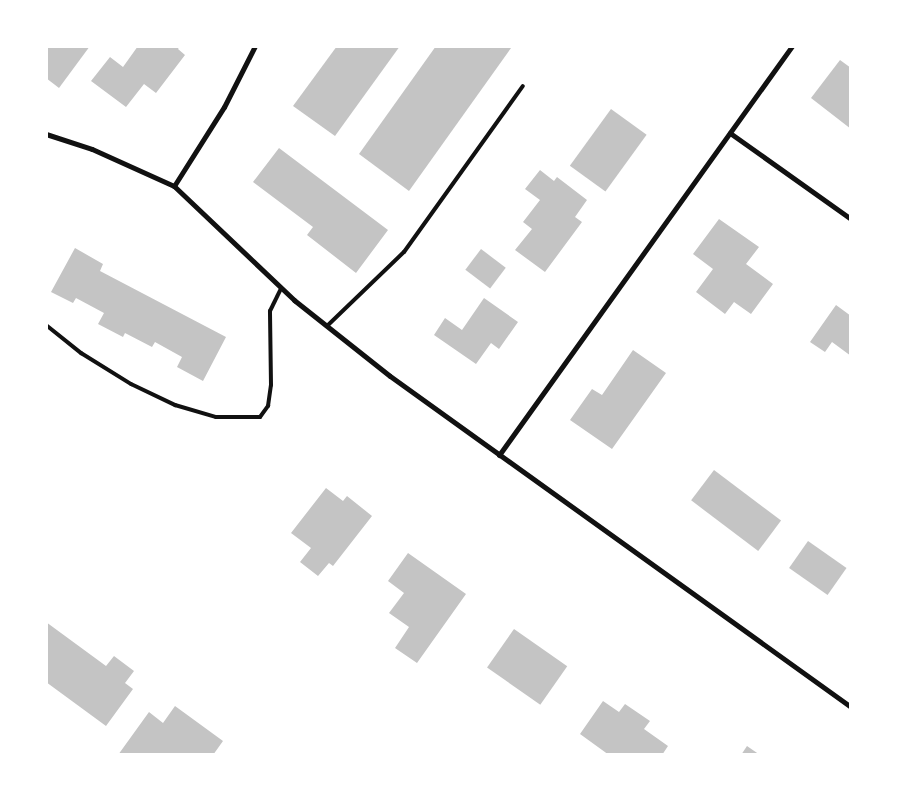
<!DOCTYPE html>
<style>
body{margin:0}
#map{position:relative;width:897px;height:801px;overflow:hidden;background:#fff;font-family:"Space Grotesk",sans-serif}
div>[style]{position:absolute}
.building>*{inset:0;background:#c4c4c4;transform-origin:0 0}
.service>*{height:4px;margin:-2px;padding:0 2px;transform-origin:2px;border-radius:2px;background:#111}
.minor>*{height:5px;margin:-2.5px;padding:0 2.5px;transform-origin:2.5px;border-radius:2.5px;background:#111}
span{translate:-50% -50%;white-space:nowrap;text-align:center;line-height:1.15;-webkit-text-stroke:5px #fff;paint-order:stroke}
.frame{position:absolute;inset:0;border:48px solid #fff;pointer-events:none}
</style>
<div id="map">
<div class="building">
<div style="clip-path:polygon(46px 46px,90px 46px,59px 88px,46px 78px)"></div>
<div style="clip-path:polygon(138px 46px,180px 46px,178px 49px,185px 55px,156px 93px,144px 84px,126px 107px,91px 81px,110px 57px,123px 67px)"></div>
<div style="clip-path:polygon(337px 46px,400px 46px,335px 136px,293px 106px)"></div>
<div style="clip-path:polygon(436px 46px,511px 48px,409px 191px,359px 154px)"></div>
<div style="clip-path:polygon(840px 60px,851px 68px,851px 129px,811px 98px)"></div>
<div style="left:611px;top:109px;width:44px;height:70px;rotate:36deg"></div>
<div style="clip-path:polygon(279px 148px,388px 230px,356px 273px,307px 235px,313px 227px,253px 182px)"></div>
<div style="clip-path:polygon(540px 170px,554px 181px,557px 177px,587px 200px,575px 217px,582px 222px,545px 272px,515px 250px,532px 229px,523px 222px,540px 200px,525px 189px)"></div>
<div style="clip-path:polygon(719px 219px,759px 247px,746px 264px,773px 284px,751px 314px,734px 302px,725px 314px,696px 292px,713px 269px,693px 254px)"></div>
<div style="clip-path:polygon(75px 248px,103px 264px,100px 271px,226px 337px,203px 381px,177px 367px,182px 357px,155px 342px,152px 347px,125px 333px,123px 337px,98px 324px,104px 313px,76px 298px,73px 303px,51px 292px)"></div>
<div style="left:481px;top:249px;width:31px;height:26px;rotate:37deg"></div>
<div style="clip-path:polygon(484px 298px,518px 322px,499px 349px,491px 343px,476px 364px,434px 335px,445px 318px,462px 330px)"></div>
<div style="clip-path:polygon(836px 305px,851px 316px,851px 356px,832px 342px,825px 352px,810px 342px)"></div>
<div style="clip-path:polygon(633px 350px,666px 373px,612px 449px,570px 420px,592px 389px,602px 395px)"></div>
<div style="left:714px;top:470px;width:84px;height:38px;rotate:37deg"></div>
<div style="clip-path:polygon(326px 488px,343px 501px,347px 496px,372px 516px,333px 566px,329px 563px,318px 576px,300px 562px,311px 548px,291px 533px)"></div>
<div style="left:808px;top:541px;width:47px;height:33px;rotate:35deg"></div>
<div style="clip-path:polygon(408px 553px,466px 594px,417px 663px,395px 648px,409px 627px,389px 613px,404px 593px,388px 581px)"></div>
<div style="clip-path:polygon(46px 622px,106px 666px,114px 656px,134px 671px,125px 683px,133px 689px,106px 726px,46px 682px)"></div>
<div style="left:514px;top:629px;width:65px;height:47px;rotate:35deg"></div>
<div style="clip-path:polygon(603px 701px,619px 712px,625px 704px,650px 721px,644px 729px,668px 746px,662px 755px,609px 755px,580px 734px)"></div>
<div style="clip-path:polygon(175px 706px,223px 741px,213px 755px,118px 755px,149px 712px,163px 723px)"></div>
<div style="clip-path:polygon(747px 746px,760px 755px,741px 755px)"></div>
</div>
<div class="service">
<div style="left:46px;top:325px;width:45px;rotate:38.7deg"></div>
<div style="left:81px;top:353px;width:59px;rotate:31.8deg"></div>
<div style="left:131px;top:384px;width:49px;rotate:25.5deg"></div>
<div style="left:175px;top:405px;width:43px;rotate:16.3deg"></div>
<div style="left:216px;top:417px;width:44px"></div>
<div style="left:260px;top:417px;width:14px;rotate:-54deg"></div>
<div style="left:268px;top:406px;width:21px;rotate:-82deg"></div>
<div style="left:271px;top:385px;width:74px;rotate:-90.8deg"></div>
<div style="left:270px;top:311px;width:25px;rotate:-64deg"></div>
<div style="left:327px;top:326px;width:107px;rotate:-43.9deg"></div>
<div style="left:404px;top:252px;width:204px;rotate:-54.4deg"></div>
</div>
<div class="minor">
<div style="left:730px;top:133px;width:148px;rotate:35.4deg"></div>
<div style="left:46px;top:134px;width:48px;rotate:18.1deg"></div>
<div style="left:92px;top:149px;width:90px;rotate:24.3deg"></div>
<div style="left:174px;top:186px;width:166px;rotate:43.5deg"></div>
<div style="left:294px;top:300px;width:122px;rotate:38.4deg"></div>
<div style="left:390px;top:376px;width:568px;rotate:35.68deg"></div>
<div style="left:174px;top:186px;width:93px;rotate:-57.7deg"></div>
<div style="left:224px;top:107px;width:68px;rotate:-63.1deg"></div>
<div style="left:499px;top:455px;width:503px;rotate:-54.38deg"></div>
</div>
<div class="frame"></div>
</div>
